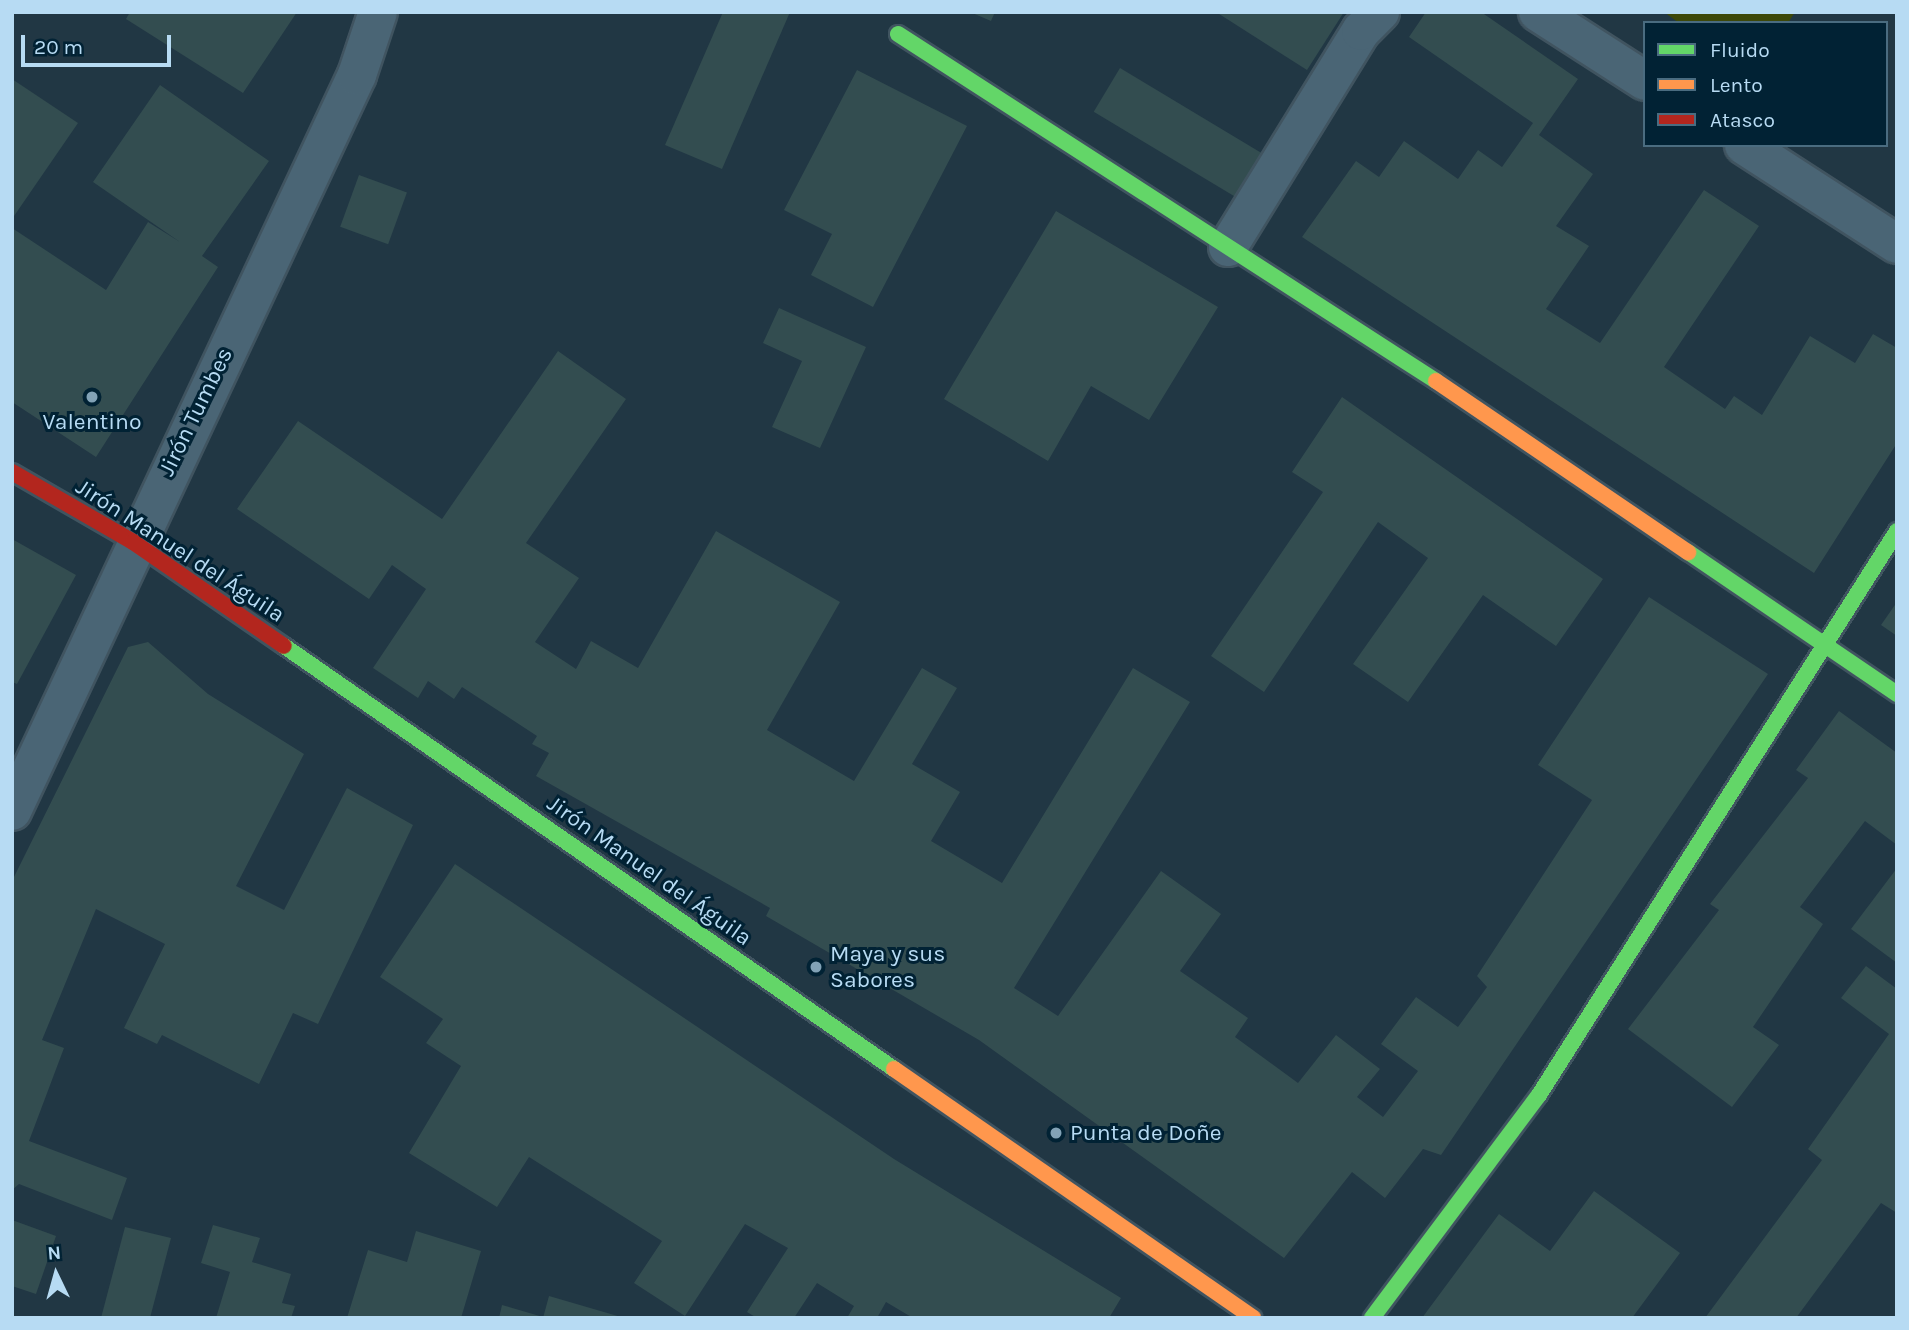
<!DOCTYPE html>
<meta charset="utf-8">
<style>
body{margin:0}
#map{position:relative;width:1909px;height:1330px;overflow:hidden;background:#213744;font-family:Karla,sans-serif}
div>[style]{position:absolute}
.green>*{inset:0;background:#3d4809}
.building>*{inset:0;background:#334d50;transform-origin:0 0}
.roads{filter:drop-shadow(2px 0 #405460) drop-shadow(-2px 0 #405460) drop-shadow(0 2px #405460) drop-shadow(0 -2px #405460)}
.street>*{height:38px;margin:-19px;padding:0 19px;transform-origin:19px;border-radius:19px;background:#4a6575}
.fast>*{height:16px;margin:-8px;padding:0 8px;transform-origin:8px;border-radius:8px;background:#63d668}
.slow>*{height:16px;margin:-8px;padding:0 8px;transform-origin:8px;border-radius:8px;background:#ff974d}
.jam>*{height:16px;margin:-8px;padding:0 8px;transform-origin:8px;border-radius:8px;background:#b3261e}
.dots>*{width:19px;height:19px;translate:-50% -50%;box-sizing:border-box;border:4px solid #012234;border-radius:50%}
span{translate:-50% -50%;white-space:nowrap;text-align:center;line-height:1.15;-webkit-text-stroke:6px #012234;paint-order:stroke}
.street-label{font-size:23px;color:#b7dbf3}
.poi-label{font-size:23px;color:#b7dbf3}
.left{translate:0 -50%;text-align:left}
.frame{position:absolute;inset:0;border:14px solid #b7dbf3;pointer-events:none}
.legend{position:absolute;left:1643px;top:21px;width:245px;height:126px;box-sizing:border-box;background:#012234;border:2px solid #4a6c80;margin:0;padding:9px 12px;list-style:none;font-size:21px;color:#b7dbf3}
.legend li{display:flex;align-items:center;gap:14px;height:35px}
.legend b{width:35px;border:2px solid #4a6c80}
.north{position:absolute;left:21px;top:1239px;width:70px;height:70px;-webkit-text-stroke:5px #012234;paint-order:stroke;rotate:355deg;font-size:19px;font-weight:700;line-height:28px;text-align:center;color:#b7dbf3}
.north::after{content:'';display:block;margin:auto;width:24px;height:32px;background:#b7dbf3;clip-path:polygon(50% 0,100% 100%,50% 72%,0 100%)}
.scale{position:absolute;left:21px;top:35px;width:150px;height:32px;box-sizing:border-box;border:4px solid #b7dbf3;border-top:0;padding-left:9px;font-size:21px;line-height:24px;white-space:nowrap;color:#b7dbf3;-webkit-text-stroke:5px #012234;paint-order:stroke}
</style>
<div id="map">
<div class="green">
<div style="clip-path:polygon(1664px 12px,1795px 12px,1788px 23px,1679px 23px)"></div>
</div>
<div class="building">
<div style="clip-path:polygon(130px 12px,297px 12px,243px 93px,126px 19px)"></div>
<div style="clip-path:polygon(723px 12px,790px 12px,722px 169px,665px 145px)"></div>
<div style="clip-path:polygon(970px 12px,995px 12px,991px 21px)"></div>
<div style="clip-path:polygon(1216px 12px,1344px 12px,1307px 70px)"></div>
<div style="clip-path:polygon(1426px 12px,1481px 12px,1578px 79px,1539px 135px,1593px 174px,1556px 226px,1589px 246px,1546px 309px,1600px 343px,1704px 190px,1759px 226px,1664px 367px,1725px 409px,1734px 396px,1762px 415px,1810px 336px,1855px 363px,1873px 334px,1897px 348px,1897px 443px,1814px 573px,1302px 237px,1356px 161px,1379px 177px,1404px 141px,1458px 179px,1478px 150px,1502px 167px,1533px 123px,1409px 37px)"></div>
<div style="left:1120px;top:68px;width:166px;height:51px;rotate:31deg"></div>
<div style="clip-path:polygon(857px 70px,967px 126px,873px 307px,811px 275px,832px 234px,784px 210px)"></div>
<div style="clip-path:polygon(12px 79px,78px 123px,12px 219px)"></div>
<div style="clip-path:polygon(160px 85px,269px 161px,202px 256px,218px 267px,96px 457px,12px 402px,12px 228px,106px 290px,148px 222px,180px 242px,93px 182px)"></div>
<div style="left:359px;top:175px;width:51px;height:55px;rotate:20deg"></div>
<div style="clip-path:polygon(1056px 211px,1218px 307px,1149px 420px,1091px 386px,1048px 461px,944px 399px)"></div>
<div style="clip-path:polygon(779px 308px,866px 347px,820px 448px,772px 427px,802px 361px,763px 343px)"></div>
<div style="clip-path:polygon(558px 351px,626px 399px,526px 543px,579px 578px,535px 642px,576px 669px,591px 641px,638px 668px,716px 531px,840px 602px,767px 730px,854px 781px,922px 668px,957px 688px,912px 764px,960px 792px,931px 841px,1002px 883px,1133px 668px,1190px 702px,1014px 988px,1058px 1016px,1161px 871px,1221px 914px,1180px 971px,1248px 1018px,1235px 1037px,1298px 1083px,1336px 1035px,1380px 1069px,1357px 1097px,1383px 1117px,1418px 1071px,1381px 1044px,1416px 997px,1458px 1027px,1487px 987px,1477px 976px,1592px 800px,1538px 765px,1649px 597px,1768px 674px,1441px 1155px,1423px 1149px,1385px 1198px,1352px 1172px,1284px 1258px,979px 1040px,766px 916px,770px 908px,536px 776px,549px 753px,532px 744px,537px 736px,462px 687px,454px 699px,428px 681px,418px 698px,373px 668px,426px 589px,392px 565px,369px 599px,237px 509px,298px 421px,442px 519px)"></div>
<div style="clip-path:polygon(1342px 397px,1603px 579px,1556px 646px,1483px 595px,1408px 702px,1353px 664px,1428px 558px,1378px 522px,1264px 692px,1211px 656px,1323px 492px,1292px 472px)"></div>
<div style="clip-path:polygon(12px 539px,76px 575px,17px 684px,12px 682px)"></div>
<div style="clip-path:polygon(1897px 602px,1897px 636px,1881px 625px)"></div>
<div style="clip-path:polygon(148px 642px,208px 694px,304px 754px,236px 886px,284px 910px,347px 788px,413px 825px,318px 1024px,293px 1013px,259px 1084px,162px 1035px,157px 1044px,124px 1028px,165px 944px,96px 909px,42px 1040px,64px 1048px,29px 1141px,127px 1178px,112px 1220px,19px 1184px,12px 1190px,12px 881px,128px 647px)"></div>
<div style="clip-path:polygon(1839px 711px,1897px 753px,1897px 845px,1865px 821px,1800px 907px,1823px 924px,1753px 1027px,1779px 1045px,1732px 1107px,1628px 1029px,1719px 910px,1710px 904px,1808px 778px,1796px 770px)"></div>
<div style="clip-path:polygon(455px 864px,894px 1159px,1121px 1298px,1109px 1318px,913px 1318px,886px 1302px,877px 1318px,847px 1318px,854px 1306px,817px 1283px,794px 1318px,757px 1318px,747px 1312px,788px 1248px,745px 1224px,685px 1316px,634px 1283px,662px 1241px,529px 1157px,497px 1207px,409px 1153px,461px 1066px,426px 1043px,443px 1019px,380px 977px)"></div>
<div style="clip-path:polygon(1897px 868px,1897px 963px,1851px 929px)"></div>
<div style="clip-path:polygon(1866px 966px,1897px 989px,1897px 1213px,1881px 1203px,1796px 1318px,1705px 1318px,1822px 1160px,1808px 1149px,1889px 1034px,1841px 998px)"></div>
<div style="clip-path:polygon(1594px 1191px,1680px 1253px,1632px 1318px,1422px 1318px,1499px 1214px,1550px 1251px)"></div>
<div style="clip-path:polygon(12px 1220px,56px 1236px,36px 1294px,12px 1286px)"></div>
<div style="clip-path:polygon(213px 1225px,260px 1238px,252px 1262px,291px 1274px,282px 1303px,295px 1306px,291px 1318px,216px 1318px,230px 1272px,201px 1263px)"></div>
<div style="clip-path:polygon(125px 1227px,171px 1238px,150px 1318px,101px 1318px)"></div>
<div style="clip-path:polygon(416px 1231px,481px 1251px,461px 1318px,347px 1318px,368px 1250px,407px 1262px)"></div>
<div style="clip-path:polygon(549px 1296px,621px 1317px,621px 1318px,543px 1318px)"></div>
<div style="clip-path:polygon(502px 1305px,543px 1317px,543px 1318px,499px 1318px)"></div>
</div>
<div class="roads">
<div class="street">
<div style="left:1538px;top:12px;width:127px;rotate:32.8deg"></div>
<div style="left:1744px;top:145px;width:182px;rotate:32.9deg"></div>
<div style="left:1228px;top:247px;width:254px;rotate:-58.4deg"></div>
<div style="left:1361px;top:31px;width:27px;rotate:-45deg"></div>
<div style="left:12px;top:811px;width:813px;rotate:-64.89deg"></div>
<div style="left:357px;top:75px;width:66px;rotate:-71.6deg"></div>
</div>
<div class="fast">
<div style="left:898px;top:34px;width:640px;rotate:32.82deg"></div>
<div style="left:1688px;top:552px;width:253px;rotate:34.2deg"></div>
<div style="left:284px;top:646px;width:742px;rotate:34.74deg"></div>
<div style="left:1372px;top:1318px;width:279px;rotate:-53.2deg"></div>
<div style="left:1539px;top:1095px;width:668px;rotate:-57.59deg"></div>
</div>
<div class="slow">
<div style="left:1436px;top:381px;width:305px;rotate:34.2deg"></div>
<div style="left:894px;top:1069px;width:437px;rotate:34.7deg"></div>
</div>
<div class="jam">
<div style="left:12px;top:472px;width:140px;rotate:30deg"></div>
<div style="left:133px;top:542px;width:183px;rotate:34.6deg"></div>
</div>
</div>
<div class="dots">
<div style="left:92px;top:397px;background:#82a2b6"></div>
<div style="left:816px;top:967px;background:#82a2b6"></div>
<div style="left:1056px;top:1133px;background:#82a2b6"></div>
</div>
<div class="street-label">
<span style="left:196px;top:412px;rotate:-64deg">Jirón Tumbes</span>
<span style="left:180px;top:551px;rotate:33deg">Jirón Manuel del Águila</span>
<span style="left:649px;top:871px;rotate:35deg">Jirón Manuel del Águila</span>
</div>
<div class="poi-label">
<span style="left:92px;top:422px">Valentino</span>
<span class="left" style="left:830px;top:967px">Maya y sus<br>Sabores</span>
<span class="left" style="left:1070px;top:1133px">Punta de Doñe</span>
</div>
<div class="frame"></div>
<ul class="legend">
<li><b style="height:9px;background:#63d668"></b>Fluido</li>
<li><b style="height:9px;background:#ff974d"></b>Lento</li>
<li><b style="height:9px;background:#b3261e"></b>Atasco</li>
</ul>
<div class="north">N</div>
<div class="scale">20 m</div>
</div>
